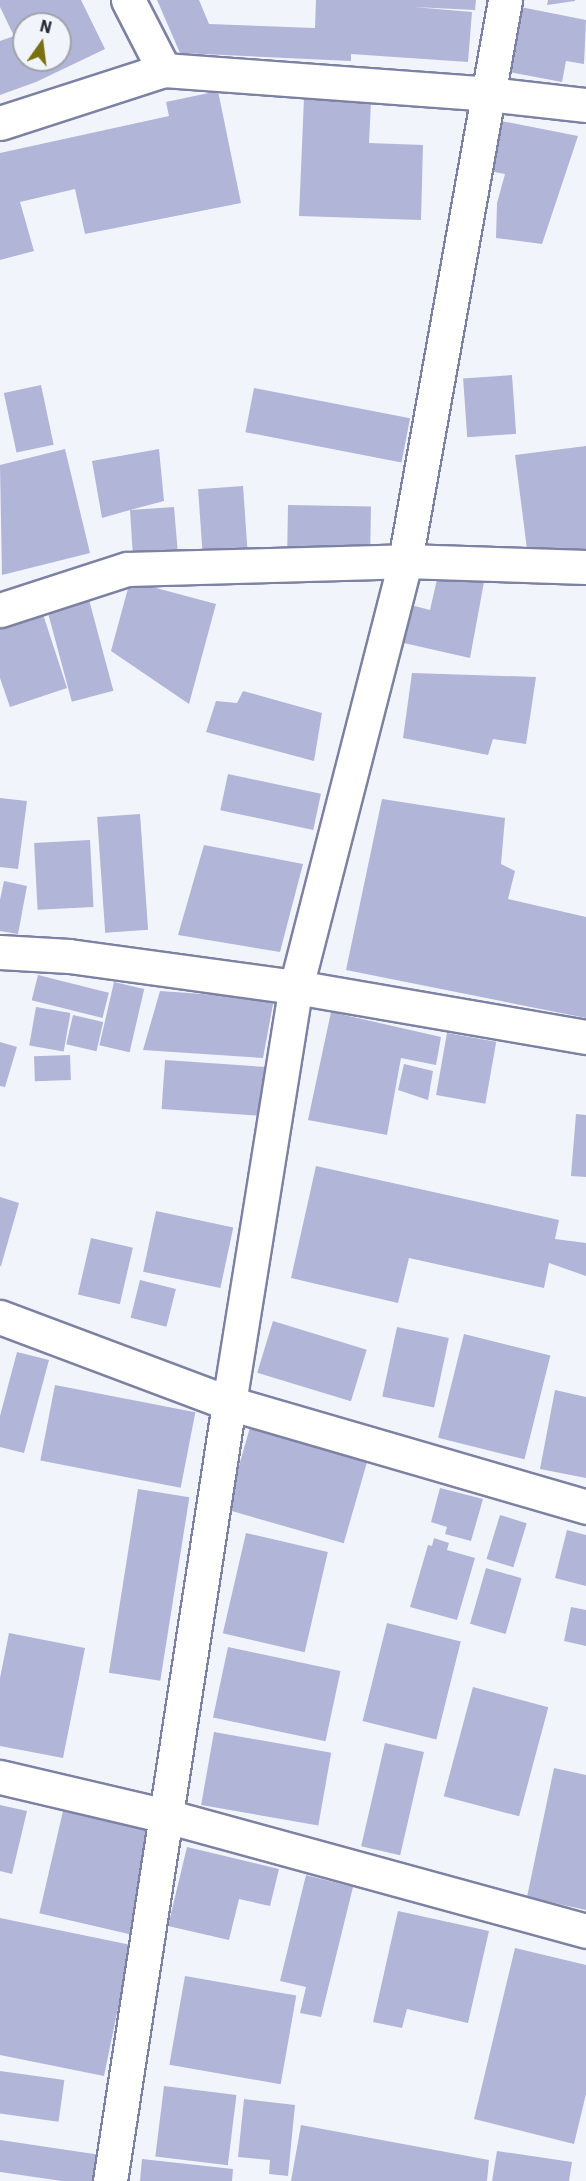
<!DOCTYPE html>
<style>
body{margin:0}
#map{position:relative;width:586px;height:2181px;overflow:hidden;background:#f2f4fb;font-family:"IBM Plex Sans",sans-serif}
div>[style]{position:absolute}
.building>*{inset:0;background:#b1b5d7;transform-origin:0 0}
.roads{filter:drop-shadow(2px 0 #7d81a2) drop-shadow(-2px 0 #7d81a2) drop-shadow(0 2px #7d81a2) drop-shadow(0 -2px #7d81a2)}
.minor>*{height:33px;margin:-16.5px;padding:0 16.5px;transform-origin:16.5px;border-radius:16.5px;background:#fff}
span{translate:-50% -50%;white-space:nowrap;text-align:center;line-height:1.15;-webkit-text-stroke:5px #f2f4fb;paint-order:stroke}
.north{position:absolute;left:12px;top:12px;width:60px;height:60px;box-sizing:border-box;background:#f2f4fb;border:2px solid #a0a2ab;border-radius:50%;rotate:14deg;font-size:16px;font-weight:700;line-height:24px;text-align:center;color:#242633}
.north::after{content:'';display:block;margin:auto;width:21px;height:27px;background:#7a7010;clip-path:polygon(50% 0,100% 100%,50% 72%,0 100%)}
</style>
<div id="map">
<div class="building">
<div style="clip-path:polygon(evenodd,0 0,81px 0,105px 49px,36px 82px,0 95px,0 41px,14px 36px,0 7px,0 0,24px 24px,60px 24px,60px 60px,24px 60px,24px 24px)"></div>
<div style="clip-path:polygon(157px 0,199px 0,209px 24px,315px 28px,316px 0,476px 0,475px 10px,414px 7px,472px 12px,468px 62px,351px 54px,351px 61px,180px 53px)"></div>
<div style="clip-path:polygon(548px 0,575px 0,575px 1px,547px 5px)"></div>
<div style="clip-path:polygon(500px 3px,586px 20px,584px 64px,566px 61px,562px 82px,488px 68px)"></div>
<div style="clip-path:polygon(218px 91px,241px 203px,85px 234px,75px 189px,20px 202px,34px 251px,0 260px,0 153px,169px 116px,166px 102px)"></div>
<div style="clip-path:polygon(304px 98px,371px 101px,369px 143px,423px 145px,421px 220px,299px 216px)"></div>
<div style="clip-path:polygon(501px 121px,578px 136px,542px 244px,496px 238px,497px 203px,505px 174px,489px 171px)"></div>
<div style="left:512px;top:375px;width:59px;height:49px;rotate:86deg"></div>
<div style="left:41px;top:385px;width:61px;height:38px;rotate:78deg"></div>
<div style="left:254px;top:388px;width:159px;height:45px;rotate:11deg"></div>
<div style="clip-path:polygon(586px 446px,586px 550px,528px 557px,515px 455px)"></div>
<div style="clip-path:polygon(65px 449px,90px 553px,2px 575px,0 465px)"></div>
<div style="clip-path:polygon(159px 449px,164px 501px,130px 510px,174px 507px,178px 554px,133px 557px,130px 510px,102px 518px,92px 461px)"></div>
<div style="left:243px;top:486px;width:65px;height:45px;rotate:86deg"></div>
<div style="left:288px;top:505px;width:83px;height:42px;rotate:1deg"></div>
<div style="clip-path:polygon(438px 575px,484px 582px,470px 658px,395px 641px,407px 604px,430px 610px)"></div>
<div style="clip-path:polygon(130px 581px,216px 604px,189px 704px,111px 651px)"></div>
<div style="left:88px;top:596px;width:98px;height:43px;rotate:75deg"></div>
<div style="clip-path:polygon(40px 605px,67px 688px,10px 707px,0 678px,0 618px)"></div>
<div style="clip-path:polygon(412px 673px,536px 677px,526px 744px,493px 739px,488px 755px,403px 738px)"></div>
<div style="clip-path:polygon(243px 691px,322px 713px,314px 761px,206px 732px,216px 701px,237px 703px)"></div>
<div style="left:228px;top:774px;width:95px;height:37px;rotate:12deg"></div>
<div style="clip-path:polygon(0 798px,27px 801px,18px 869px,0 867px)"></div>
<div style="clip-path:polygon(382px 799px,505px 818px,501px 864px,515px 871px,508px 899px,586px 917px,586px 1018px,346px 970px)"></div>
<div style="left:140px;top:814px;width:116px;height:43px;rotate:86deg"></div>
<div style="left:90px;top:840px;width:67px;height:56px;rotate:87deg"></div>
<div style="clip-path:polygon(204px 845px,303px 864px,280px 952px,178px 935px)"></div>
<div style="clip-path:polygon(4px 881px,27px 886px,18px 934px,0 931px,0 900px)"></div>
<div style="left:38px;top:975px;width:73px;height:26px;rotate:14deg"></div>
<div style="left:114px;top:982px;width:31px;height:65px;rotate:13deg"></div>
<div style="clip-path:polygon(160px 991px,274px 999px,263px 1058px,143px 1050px)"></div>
<div style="left:36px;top:1007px;width:35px;height:39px;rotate:10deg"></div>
<div style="clip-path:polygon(331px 1012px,441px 1037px,436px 1065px,401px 1058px,387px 1135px,308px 1120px)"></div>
<div style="left:73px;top:1015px;width:31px;height:30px;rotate:13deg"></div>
<div style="left:447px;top:1033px;width:50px;height:63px;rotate:10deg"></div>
<div style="clip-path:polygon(0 1042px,17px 1047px,5px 1087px,0 1086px)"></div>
<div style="left:70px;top:1055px;width:25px;height:36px;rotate:88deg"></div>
<div style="left:165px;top:1060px;width:101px;height:49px;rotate:4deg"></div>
<div style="clip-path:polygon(404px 1064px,433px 1071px,428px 1100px,398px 1090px)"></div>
<div style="clip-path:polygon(576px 1114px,586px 1115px,586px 1177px,571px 1176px)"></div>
<div style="clip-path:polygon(316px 1166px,559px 1220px,555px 1239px,586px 1243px,586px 1276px,549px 1263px,544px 1288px,409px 1258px,398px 1303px,291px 1278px)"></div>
<div style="clip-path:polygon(0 1197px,19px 1203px,1px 1266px,0 1266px)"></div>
<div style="left:156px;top:1211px;width:79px;height:62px;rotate:12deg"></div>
<div style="left:91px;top:1238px;width:43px;height:58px;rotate:13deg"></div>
<div style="left:140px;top:1280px;width:37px;height:39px;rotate:14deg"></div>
<div style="left:273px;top:1321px;width:98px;height:54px;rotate:17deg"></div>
<div style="left:397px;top:1327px;width:53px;height:71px;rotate:12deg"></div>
<div style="left:464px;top:1334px;width:89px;height:107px;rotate:14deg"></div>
<div style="clip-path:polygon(17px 1352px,49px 1360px,24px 1453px,0 1447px,0 1416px)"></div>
<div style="left:55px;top:1385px;width:143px;height:77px;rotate:11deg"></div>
<div style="clip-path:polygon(555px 1390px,586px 1397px,586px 1478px,540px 1469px)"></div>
<div style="left:251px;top:1424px;width:122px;height:89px;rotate:16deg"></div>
<div style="clip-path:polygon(440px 1488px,483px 1499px,471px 1541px,445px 1534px,447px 1527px,431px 1522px)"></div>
<div style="left:138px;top:1489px;width:52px;height:186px;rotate:9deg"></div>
<div style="left:500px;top:1515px;width:28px;height:46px;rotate:17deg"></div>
<div style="clip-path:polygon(567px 1530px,586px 1535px,586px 1586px,555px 1578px)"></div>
<div style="left:246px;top:1533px;width:84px;height:103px;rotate:13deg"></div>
<div style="clip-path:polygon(434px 1538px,449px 1543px,447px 1550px,475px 1558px,457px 1620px,410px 1607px,428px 1545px,432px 1546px)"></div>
<div style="left:486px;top:1568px;width:37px;height:58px;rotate:16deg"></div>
<div style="clip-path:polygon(571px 1607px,586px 1610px,586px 1646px,564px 1641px)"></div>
<div style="left:387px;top:1623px;width:76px;height:101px;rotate:14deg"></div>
<div style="clip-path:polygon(9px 1633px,85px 1648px,63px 1758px,0 1746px,0 1678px)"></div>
<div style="left:228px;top:1647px;width:115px;height:72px;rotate:12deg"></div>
<div style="left:473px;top:1687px;width:78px;height:113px;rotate:15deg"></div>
<div style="left:214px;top:1732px;width:119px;height:74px;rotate:10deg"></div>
<div style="left:385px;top:1743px;width:40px;height:106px;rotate:13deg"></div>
<div style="clip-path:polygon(554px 1768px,586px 1775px,586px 1910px,527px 1897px)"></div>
<div style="clip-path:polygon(0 1805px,27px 1811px,12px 1874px,0 1871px)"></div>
<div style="left:63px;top:1811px;width:95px;height:105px;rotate:13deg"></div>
<div style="clip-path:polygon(187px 1847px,279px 1869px,270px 1906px,239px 1899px,229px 1940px,168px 1926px)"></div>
<div style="clip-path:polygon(306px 1875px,353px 1887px,321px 2017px,300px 2013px,306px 1987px,280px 1981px)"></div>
<div style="clip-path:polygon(398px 1911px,489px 1931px,468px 2023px,407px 2009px,402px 2028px,373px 2022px)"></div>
<div style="clip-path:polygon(0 1918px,131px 1945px,104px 2076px,0 2055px)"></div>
<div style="clip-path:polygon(515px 1948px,586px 1965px,586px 2094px,574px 2144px,474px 2119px)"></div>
<div style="left:185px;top:1976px;width:113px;height:90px;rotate:10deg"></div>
<div style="left:0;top:2071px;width:65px;height:42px;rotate:8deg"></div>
<div style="left:164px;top:2086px;width:73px;height:71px;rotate:7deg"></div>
<div style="clip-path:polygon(244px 2099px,295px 2105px,288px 2176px,269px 2174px,270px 2160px,238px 2157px)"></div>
<div style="clip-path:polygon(301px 2125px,489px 2160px,487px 2181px,291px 2181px)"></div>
<div style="clip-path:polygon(0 2140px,101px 2155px,97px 2181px,62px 2181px,0 2172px)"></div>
<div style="clip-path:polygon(497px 2151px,572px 2162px,569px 2181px,492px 2181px)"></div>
<div style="clip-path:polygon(142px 2159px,233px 2169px,232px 2181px,140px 2181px)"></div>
</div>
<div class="roads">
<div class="minor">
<div style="left:128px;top:0;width:79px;rotate:62.8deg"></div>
<div style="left:0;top:123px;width:172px;rotate:-17.9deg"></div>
<div style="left:164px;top:70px;width:325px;rotate:4.2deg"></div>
<div style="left:488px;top:94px;width:99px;rotate:6.4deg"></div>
<div style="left:0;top:610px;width:133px;rotate:-17.9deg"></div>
<div style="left:127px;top:569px;width:278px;rotate:-1.6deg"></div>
<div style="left:405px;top:561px;width:181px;rotate:1.9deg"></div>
<div style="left:0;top:952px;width:69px;rotate:3.3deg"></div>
<div style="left:69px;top:956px;width:229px;rotate:7.8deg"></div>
<div style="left:296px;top:987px;width:294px;rotate:9.8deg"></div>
<div style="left:0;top:1317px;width:245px;rotate:20.6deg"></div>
<div style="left:229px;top:1403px;width:372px;rotate:16.2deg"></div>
<div style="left:0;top:1777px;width:171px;rotate:13.2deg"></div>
<div style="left:166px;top:1816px;width:435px;rotate:15.3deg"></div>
<div style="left:110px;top:2181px;width:787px;rotate:-81.3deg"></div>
<div style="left:229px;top:1403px;width:421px;rotate:-80.9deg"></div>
<div style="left:296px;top:987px;width:440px;rotate:-75.6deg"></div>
<div style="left:405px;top:561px;width:570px;rotate:-79.89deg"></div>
</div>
</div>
<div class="north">N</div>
</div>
